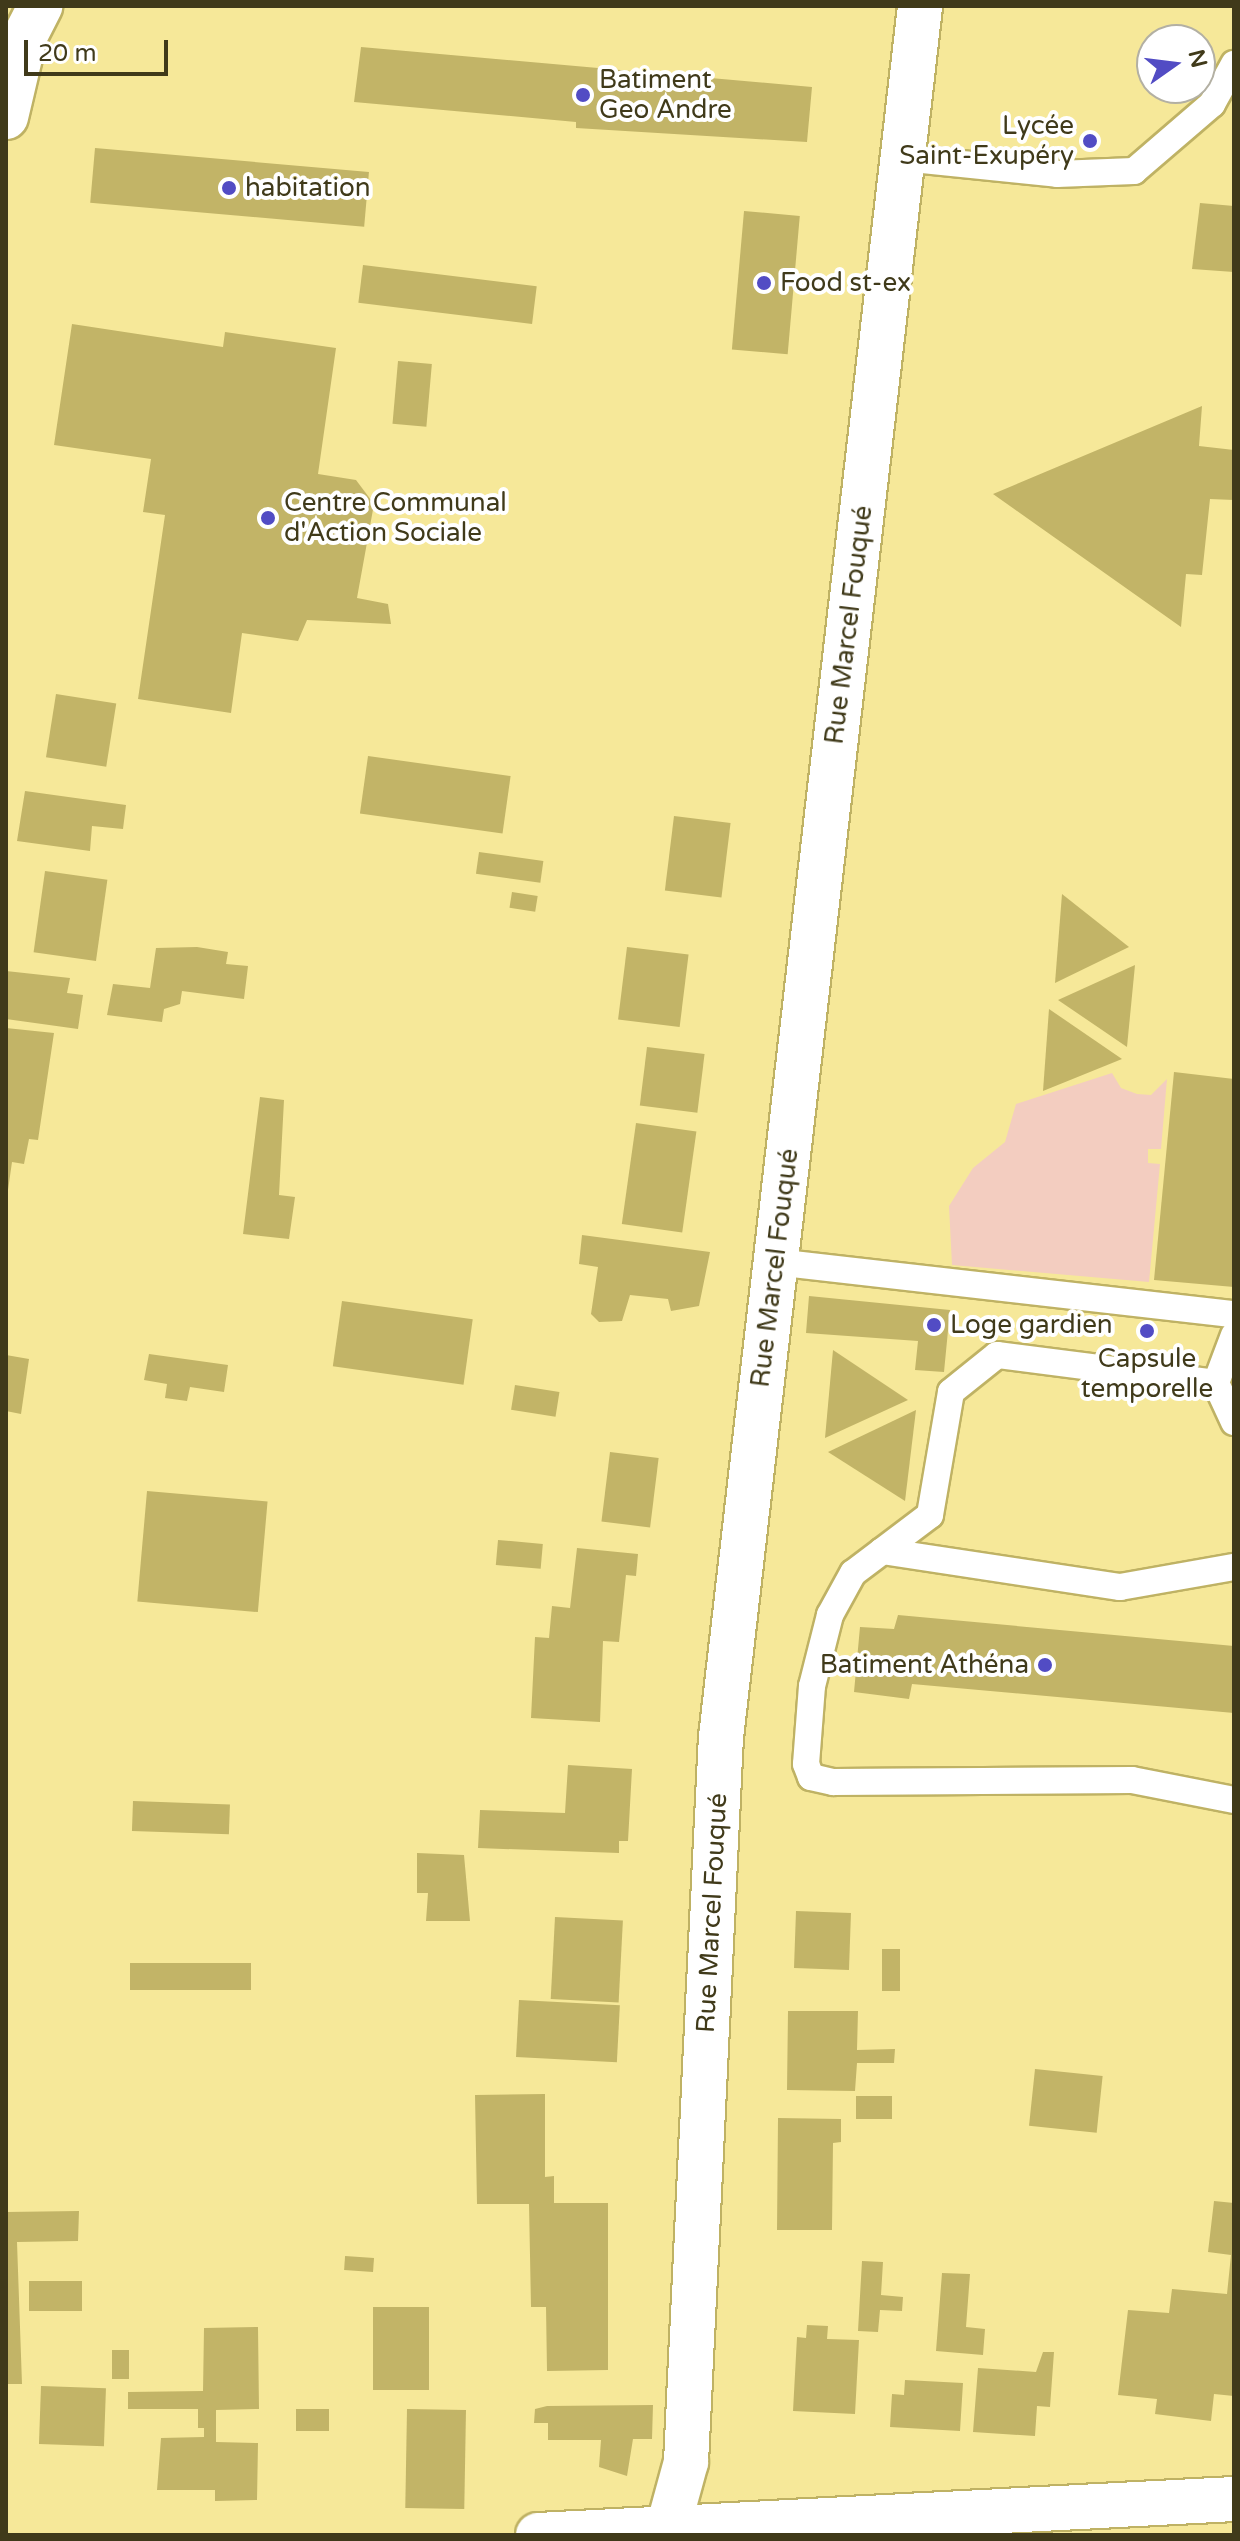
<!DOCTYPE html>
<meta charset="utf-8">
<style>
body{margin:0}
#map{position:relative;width:1240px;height:2541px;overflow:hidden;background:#f6e899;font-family:"Varela Round",sans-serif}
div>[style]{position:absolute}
.green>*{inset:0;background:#f3cdc0}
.building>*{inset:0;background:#c2b467;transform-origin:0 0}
.roads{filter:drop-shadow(2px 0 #bfb264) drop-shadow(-2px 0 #bfb264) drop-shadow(0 2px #bfb264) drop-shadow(0 -2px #bfb264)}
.lane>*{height:26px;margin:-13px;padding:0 13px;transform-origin:13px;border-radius:13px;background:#fff}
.street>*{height:44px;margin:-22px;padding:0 22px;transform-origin:22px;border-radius:22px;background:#fff}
.dots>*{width:22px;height:22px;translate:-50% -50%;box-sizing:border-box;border:4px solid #fff;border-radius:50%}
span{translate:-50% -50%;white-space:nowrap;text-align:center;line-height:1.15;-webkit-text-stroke:8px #fff;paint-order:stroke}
.poi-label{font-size:26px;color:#403a1a}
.left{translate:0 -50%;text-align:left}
.right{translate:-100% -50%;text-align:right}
.street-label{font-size:26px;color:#403a1a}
.frame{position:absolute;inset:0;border:8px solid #403a1a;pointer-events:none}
.north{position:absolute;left:1136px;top:24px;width:80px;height:80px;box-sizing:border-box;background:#fff;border:2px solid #b3b0a3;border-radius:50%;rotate:76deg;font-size:22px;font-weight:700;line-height:32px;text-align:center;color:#403a1a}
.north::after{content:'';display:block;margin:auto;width:28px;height:36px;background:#524cc4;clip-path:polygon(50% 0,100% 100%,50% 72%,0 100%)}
.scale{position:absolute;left:24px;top:40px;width:144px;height:36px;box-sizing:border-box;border:4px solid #403a1a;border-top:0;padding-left:10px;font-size:24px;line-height:28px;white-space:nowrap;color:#403a1a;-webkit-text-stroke:6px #fff;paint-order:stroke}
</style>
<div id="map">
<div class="green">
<div style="clip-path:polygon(1112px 1073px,1121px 1088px,1137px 1094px,1151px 1095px,1167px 1079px,1161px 1149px,1148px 1149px,1148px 1163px,1160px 1164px,1149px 1282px,952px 1265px,949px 1206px,973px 1168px,1005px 1142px,1016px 1104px)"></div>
</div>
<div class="building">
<div style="clip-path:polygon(361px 47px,812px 87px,807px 142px,576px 128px,576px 122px,354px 102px)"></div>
<div style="left:95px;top:148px;width:275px;height:55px;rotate:5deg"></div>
<div style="clip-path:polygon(1200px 203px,1234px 206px,1234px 272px,1192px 269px)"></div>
<div style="left:744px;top:211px;width:56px;height:139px;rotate:5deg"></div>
<div style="left:363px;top:265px;width:175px;height:38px;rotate:7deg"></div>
<div style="clip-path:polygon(72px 324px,223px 347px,225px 332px,336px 348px,318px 474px,356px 480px,374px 504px,357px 598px,388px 604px,391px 624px,307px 620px,298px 641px,242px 633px,231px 713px,138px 699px,165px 515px,143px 512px,151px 459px,54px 445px)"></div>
<div style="left:398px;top:361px;width:34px;height:63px;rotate:5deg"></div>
<div style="clip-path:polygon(1202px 406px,1199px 446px,1234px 450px,1234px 500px,1210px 499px,1202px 575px,1186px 574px,1181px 627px,993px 494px)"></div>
<div style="left:56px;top:694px;width:61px;height:64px;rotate:9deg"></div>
<div style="left:368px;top:756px;width:144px;height:58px;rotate:8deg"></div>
<div style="clip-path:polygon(25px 791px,126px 805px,123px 829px,92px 826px,90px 851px,17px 841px)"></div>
<div style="left:674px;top:816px;width:57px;height:75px;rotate:7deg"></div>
<div style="left:479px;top:852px;width:65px;height:22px;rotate:8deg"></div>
<div style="left:45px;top:871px;width:63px;height:82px;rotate:8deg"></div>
<div style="left:512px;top:892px;width:26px;height:16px;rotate:9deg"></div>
<div style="clip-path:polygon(1062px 894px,1129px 947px,1055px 983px)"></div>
<div style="clip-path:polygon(197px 947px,228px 952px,226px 964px,248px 966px,244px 999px,182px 991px,180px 1004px,164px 1009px,162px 1022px,107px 1015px,113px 984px,150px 988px,156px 948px)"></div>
<div style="left:627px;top:947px;width:62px;height:73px;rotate:7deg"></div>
<div style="clip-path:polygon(1135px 965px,1127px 1047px,1058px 1000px)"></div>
<div style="clip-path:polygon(6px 971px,70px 978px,67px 993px,83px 995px,78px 1029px,6px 1019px)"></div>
<div style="clip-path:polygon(1049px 1009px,1122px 1059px,1043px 1091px)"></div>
<div style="clip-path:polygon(6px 1028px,54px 1033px,38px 1140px,29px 1139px,24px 1164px,12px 1162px,8px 1190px)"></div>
<div style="left:647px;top:1047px;width:58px;height:59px;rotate:7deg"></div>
<div style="clip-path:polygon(1174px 1072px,1234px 1079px,1234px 1287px,1154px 1280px)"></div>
<div style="clip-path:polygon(260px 1097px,284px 1100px,279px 1195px,295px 1197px,289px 1239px,243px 1234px)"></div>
<div style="left:636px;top:1123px;width:61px;height:102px;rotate:8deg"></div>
<div style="clip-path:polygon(582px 1235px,710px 1252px,699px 1306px,671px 1311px,668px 1299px,630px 1295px,622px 1321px,599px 1322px,591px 1314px,598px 1267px,579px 1264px)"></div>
<div style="clip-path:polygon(809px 1296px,950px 1310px,944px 1372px,915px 1370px,918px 1341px,806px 1333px)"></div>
<div style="left:342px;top:1301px;width:132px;height:66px;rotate:8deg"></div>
<div style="clip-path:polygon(833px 1350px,908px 1400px,825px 1438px)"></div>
<div style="clip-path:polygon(149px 1354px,228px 1365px,224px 1392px,190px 1387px,187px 1401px,165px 1398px,167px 1384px,144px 1380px)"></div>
<div style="clip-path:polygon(6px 1355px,29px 1359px,21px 1414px,6px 1411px)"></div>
<div style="left:515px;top:1385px;width:45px;height:25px;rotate:9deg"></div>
<div style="clip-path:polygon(916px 1410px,905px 1501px,828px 1452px)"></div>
<div style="left:610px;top:1452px;width:49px;height:70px;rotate:7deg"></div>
<div style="left:147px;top:1491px;width:121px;height:111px;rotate:5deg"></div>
<div style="left:498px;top:1540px;width:45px;height:25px;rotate:5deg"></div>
<div style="clip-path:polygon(577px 1548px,638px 1554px,636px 1576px,626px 1575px,619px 1642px,603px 1641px,600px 1722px,531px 1718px,535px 1637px,549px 1638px,552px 1606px,570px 1608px)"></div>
<div style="clip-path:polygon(898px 1615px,1234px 1646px,1234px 1713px,912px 1684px,909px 1699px,854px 1692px,860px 1627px,894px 1629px)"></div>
<div style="clip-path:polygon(568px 1765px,632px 1769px,628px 1841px,619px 1841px,619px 1853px,478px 1848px,480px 1810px,565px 1813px)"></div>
<div style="left:133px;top:1801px;width:97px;height:30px;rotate:2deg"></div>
<div style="clip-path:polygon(417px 1853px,464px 1855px,470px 1921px,426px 1921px,428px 1893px,417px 1893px)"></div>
<div style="left:796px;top:1911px;width:55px;height:57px;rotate:2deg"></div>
<div style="left:555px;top:1917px;width:68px;height:82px;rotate:3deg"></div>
<div style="left:882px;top:1949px;width:18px;height:42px"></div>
<div style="left:130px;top:1963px;width:121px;height:27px"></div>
<div style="left:519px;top:2000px;width:101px;height:57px;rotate:3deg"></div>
<div style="clip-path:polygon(788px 2011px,858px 2011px,857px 2050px,895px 2049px,894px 2063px,857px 2063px,855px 2091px,787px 2090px)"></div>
<div style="left:1035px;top:2069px;width:68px;height:57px;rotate:6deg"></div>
<div style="clip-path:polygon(545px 2094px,545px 2177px,554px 2176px,554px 2203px,608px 2203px,608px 2370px,547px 2371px,546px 2307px,531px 2307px,529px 2204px,477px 2204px,475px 2095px)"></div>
<div style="left:856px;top:2096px;width:36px;height:23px"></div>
<div style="clip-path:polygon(778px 2118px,841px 2119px,841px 2142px,833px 2143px,832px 2230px,777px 2230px)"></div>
<div style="clip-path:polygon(1214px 2201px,1234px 2203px,1234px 2396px,1214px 2394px,1211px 2421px,1155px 2414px,1157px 2399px,1118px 2395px,1128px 2310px,1169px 2313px,1172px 2289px,1227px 2294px,1231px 2255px,1208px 2252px)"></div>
<div style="clip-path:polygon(79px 2211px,78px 2241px,17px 2242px,22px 2384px,6px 2384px,6px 2212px)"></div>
<div style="left:374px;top:2258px;width:14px;height:29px;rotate:94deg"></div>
<div style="clip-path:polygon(862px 2261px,883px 2262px,881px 2295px,903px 2297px,902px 2311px,880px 2310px,878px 2332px,858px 2331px)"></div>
<div style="clip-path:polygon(942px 2273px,970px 2274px,966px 2327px,985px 2329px,983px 2355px,936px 2351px)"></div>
<div style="left:82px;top:2281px;width:30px;height:53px;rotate:90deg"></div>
<div style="left:429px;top:2307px;width:83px;height:56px;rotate:90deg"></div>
<div style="clip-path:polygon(807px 2325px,828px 2326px,827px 2339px,859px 2340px,855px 2414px,793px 2411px,797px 2337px,806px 2338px)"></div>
<div style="clip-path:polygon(258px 2327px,259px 2409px,216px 2410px,216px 2442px,258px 2443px,257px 2500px,215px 2501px,215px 2490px,157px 2490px,161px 2438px,204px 2437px,204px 2428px,198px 2428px,198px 2409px,128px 2409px,128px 2392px,203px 2391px,204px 2328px)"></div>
<div style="left:112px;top:2350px;width:17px;height:29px"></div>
<div style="clip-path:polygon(1043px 2352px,1054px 2352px,1050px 2407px,1037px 2406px,1035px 2436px,973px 2432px,978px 2368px,1036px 2372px)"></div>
<div style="clip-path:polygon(905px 2380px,963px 2383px,960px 2431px,890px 2427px,892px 2394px,904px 2395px)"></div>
<div style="left:41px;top:2386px;width:65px;height:58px;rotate:2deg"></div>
<div style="clip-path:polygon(653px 2405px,652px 2439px,633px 2439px,627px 2476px,599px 2467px,601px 2440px,548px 2440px,548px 2423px,534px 2423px,535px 2409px,547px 2406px)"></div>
<div style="left:296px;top:2409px;width:33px;height:22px"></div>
<div style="left:407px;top:2409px;width:59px;height:99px;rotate:1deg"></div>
</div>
<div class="roads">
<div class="lane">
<div style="left:903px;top:158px;width:155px;rotate:5.9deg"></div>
<div style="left:1057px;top:174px;width:77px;rotate:-2.2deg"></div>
<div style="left:1134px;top:171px;width:103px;rotate:-40.7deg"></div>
<div style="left:1212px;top:104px;width:46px;rotate:-61.2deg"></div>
<div style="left:775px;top:1262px;width:462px;rotate:6.5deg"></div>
<div style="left:1234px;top:1335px;width:51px;rotate:110.6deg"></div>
<div style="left:1216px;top:1383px;width:221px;rotate:-172.7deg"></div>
<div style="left:997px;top:1355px;width:59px;rotate:141.2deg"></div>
<div style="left:951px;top:1392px;width:125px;rotate:99.7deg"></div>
<div style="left:930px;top:1515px;width:96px;rotate:143deg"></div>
<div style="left:853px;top:1573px;width:48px;rotate:118.7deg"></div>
<div style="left:830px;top:1615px;width:73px;rotate:104.2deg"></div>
<div style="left:812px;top:1686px;width:78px;rotate:94.4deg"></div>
<div style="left:806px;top:1764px;width:14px;rotate:69deg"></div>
<div style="left:811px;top:1777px;width:23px;rotate:13deg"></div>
<div style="left:833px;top:1782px;width:299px;rotate:-0.4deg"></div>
<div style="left:1132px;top:1780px;width:104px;rotate:11.1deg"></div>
<div style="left:1216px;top:1383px;width:43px;rotate:65.2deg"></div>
<div style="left:882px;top:1551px;width:241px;rotate:8.6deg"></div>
<div style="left:1120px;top:1587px;width:116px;rotate:-10deg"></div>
</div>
<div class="street">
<div style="left:6px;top:117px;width:83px;rotate:-76.8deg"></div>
<div style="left:25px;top:36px;width:34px;rotate:-63deg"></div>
<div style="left:538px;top:2535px;width:697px;rotate:-2.96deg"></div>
<div style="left:666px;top:2535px;width:76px;rotate:-74.7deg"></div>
<div style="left:686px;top:2462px;width:726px;rotate:-87.24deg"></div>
<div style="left:721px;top:1737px;width:1742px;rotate:-83.44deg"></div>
</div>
</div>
<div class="dots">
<div style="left:583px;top:95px;background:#524cc4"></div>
<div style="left:1090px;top:141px;background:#524cc4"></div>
<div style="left:229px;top:188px;background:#524cc4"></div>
<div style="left:764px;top:283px;background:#524cc4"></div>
<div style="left:268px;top:518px;background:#524cc4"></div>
<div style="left:934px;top:1325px;background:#524cc4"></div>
<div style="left:1147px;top:1331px;background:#524cc4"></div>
<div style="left:1045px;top:1665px;background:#524cc4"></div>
</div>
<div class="poi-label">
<span class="left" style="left:599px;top:95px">Batiment<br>Geo Andre</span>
<span class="right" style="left:1074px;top:141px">Lycée<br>Saint-Exupéry</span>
<span class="left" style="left:245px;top:188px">habitation</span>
<span class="left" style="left:780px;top:283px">Food st-ex</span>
<span class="left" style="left:284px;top:518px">Centre Communal<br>d'Action Sociale</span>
<span class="left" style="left:950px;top:1325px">Loge gardien</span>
<span style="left:1147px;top:1374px">Capsule<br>temporelle</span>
<span class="right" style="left:1029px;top:1665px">Batiment Athéna</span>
</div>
<div class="street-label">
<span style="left:849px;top:625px;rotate:-83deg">Rue Marcel Fouqué</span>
<span style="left:775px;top:1268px;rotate:-83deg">Rue Marcel Fouqué</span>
<span style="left:712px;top:1913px;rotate:-87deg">Rue Marcel Fouqué</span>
</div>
<div class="frame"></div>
<div class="north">N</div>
<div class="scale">20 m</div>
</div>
